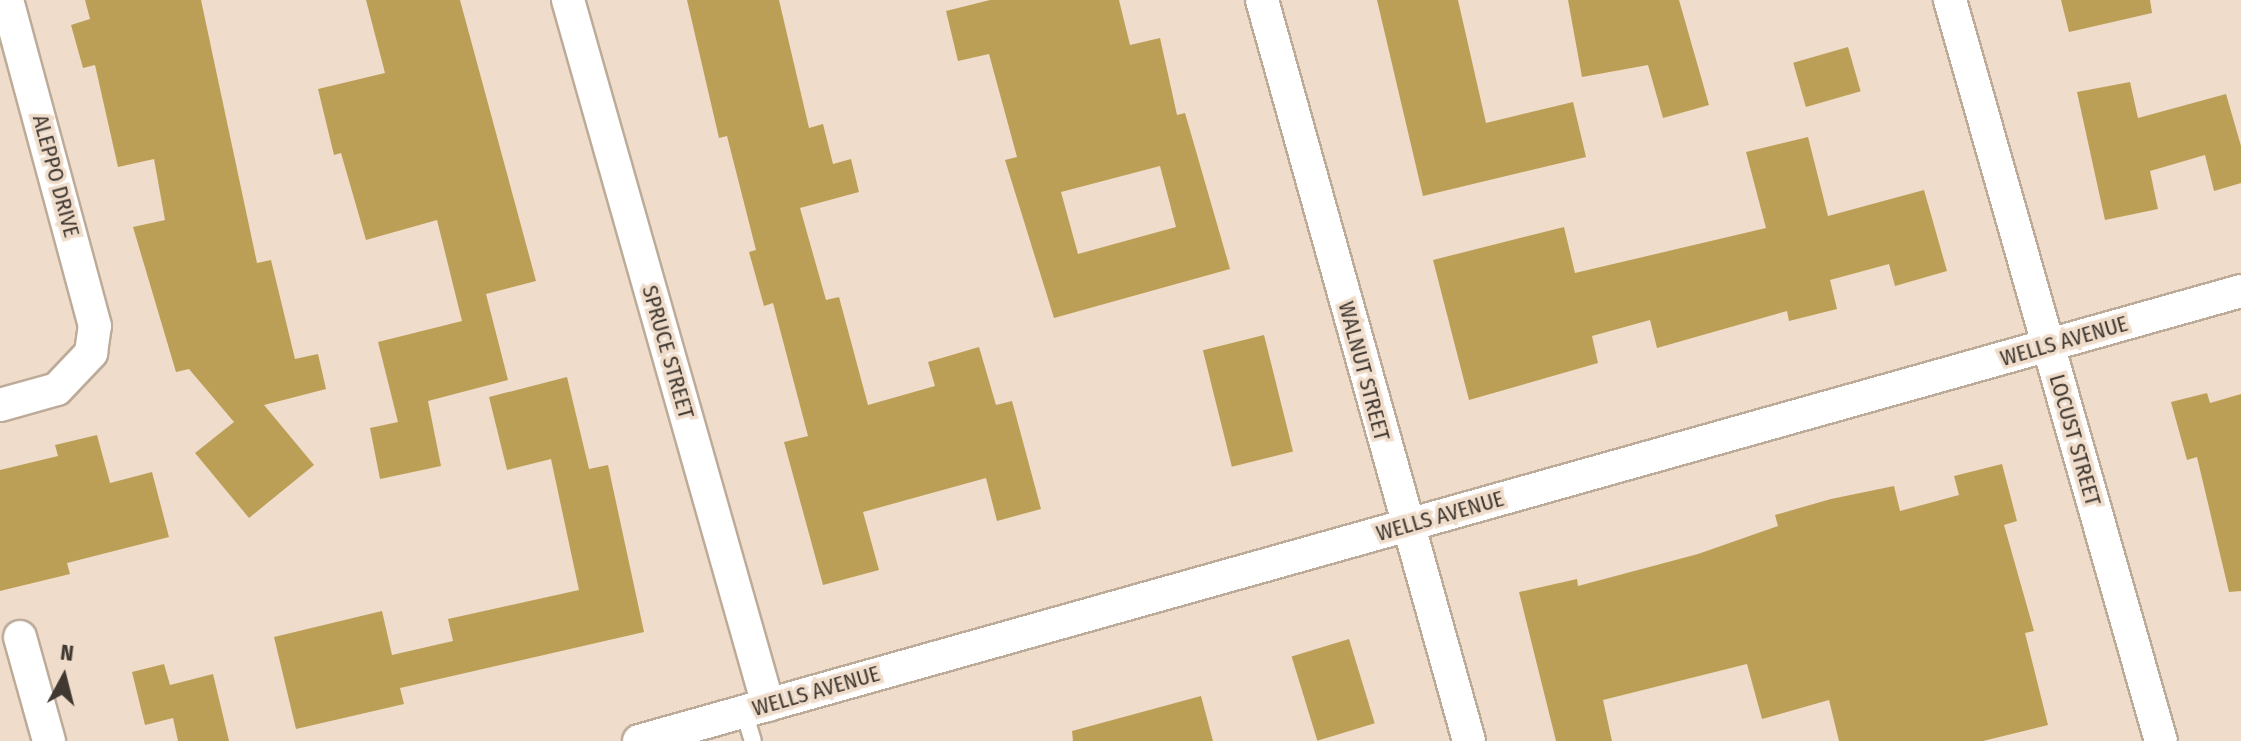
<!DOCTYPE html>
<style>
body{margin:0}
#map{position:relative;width:2241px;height:741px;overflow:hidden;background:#efdcca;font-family:"Fira Sans Condensed",sans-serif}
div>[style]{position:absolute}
.building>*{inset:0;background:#bc9f57;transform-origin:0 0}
.roads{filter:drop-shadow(2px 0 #bdab99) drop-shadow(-2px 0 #bdab99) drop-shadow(0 2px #bdab99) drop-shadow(0 -2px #bdab99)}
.lane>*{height:16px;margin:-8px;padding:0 8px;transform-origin:8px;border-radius:8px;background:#fff}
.street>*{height:32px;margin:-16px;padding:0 16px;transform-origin:16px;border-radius:16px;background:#fff}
span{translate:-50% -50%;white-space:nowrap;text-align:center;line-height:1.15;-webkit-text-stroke:7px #efdcca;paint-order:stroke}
.street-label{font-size:22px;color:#403831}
.north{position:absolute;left:24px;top:637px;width:80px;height:80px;-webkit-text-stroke:6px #efdcca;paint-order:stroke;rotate:7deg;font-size:22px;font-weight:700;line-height:32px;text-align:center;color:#403831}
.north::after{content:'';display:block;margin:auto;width:28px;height:36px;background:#403831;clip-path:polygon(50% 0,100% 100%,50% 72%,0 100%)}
</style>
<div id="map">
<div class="building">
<div style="clip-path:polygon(85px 0,201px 0,257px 263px,271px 260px,295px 359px,318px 354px,326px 389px,264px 405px,314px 465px,249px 518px,195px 453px,234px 422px,189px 369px,176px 372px,133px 227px,165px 220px,154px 159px,118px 167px,95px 65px,83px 68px,71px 25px,90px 19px)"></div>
<div style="clip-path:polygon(366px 0,460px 0,536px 281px,486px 294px,508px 380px,428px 401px,441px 466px,380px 479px,370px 428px,398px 422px,378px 342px,462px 321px,437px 220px,366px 240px,341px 153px,334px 155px,318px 89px,385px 73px)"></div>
<div style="clip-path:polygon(687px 0,779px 0,809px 128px,823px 124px,833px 164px,851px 159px,859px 192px,800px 208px,826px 300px,839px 297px,868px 405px,935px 386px,928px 362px,979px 347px,996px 405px,1012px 401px,1041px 509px,997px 521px,986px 478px,863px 512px,879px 570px,823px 585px,784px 442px,808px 436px,773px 303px,764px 306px,749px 252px,756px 250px,727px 136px,719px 138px)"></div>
<div style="clip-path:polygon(evenodd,990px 0,1119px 0,1130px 45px,1160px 38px,1177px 115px,1185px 113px,1230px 269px,1054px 318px,1005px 160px,1017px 157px,989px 54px,958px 61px,946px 11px,990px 0,1160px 166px,1176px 227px,1078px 254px,1061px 192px,1160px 166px)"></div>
<div style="clip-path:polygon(1377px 0,1458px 0,1486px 123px,1573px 102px,1586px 157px,1423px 196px)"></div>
<div style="clip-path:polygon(1568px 0,1679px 0,1709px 105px,1663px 118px,1648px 65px,1582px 77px)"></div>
<div style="clip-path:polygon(2061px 0,2150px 0,2152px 13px,2069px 32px)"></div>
<div style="left:1848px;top:47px;width:46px;height:57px;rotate:74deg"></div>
<div style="clip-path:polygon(2130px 82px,2138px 118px,2226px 94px,2241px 146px,2241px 183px,2214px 191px,2205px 155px,2150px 171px,2158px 209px,2105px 220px,2077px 92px)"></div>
<div style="clip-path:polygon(1808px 137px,1828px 216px,1924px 190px,1947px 271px,1895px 286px,1889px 264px,1830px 280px,1837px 309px,1789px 321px,1787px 311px,1657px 348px,1650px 320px,1592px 336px,1598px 363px,1469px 400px,1433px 260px,1564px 227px,1575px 273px,1766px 228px,1746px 152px)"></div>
<div style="left:1264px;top:335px;width:120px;height:63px;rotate:76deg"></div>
<div style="clip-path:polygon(567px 377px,589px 469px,608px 465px,644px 632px,400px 688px,404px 704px,296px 729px,274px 637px,382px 611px,392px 655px,453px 641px,448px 619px,579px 590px,551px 459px,507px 470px,489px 397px)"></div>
<div style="clip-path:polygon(2207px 393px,2210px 403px,2241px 394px,2241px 591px,2229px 592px,2197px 457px,2187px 460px,2171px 402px)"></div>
<div style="clip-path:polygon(97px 435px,110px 483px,152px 472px,169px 537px,67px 563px,70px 574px,0 591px,0 470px,58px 456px,55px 445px)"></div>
<div style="clip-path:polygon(2002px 464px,2017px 521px,2004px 525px,2034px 631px,2025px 633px,2048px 725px,1983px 741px,1839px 741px,1829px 700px,1762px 719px,1747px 664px,1603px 700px,1612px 741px,1556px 741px,1519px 592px,1577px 579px,1578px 586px,1698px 554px,1778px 526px,1775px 515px,1831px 499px,1894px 486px,1900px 511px,1959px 495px,1954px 476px)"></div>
<div style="left:1349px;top:639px;width:88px;height:60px;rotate:73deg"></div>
<div style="clip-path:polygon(164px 664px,170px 685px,213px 674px,229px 741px,178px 741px,173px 718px,145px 725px,132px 672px)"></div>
<div style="clip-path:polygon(1201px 696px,1213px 741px,1073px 741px,1072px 731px)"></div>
</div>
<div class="roads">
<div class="lane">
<div style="left:744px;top:712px;width:30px;rotate:73deg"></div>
</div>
<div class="street">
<div style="left:568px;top:0;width:733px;rotate:74.16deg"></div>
<div style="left:1262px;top:0;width:769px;rotate:74.39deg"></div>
<div style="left:1950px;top:0;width:770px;rotate:74.11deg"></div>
<div style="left:0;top:405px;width:59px;rotate:-15.7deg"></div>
<div style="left:57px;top:389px;width:50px;rotate:-46.6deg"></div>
<div style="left:91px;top:353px;width:27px;rotate:-82deg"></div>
<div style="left:95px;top:326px;width:338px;rotate:-105.1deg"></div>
<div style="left:20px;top:637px;width:108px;rotate:74.4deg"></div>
<div style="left:639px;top:741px;width:1664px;rotate:-15.69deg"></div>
</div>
</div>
<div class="street-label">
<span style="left:56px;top:176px;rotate:75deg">ALEPPO DRIVE</span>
<span style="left:2064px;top:341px;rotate:-16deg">WELLS AVENUE</span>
<span style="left:668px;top:352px;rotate:74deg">SPRUCE STREET</span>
<span style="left:1364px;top:371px;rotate:75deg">WALNUT STREET</span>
<span style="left:2075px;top:440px;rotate:74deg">LOCUST STREET</span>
<span style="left:1440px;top:516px;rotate:-16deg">WELLS AVENUE</span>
<span style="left:816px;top:691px;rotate:-16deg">WELLS AVENUE</span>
</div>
<div class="north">N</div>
</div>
